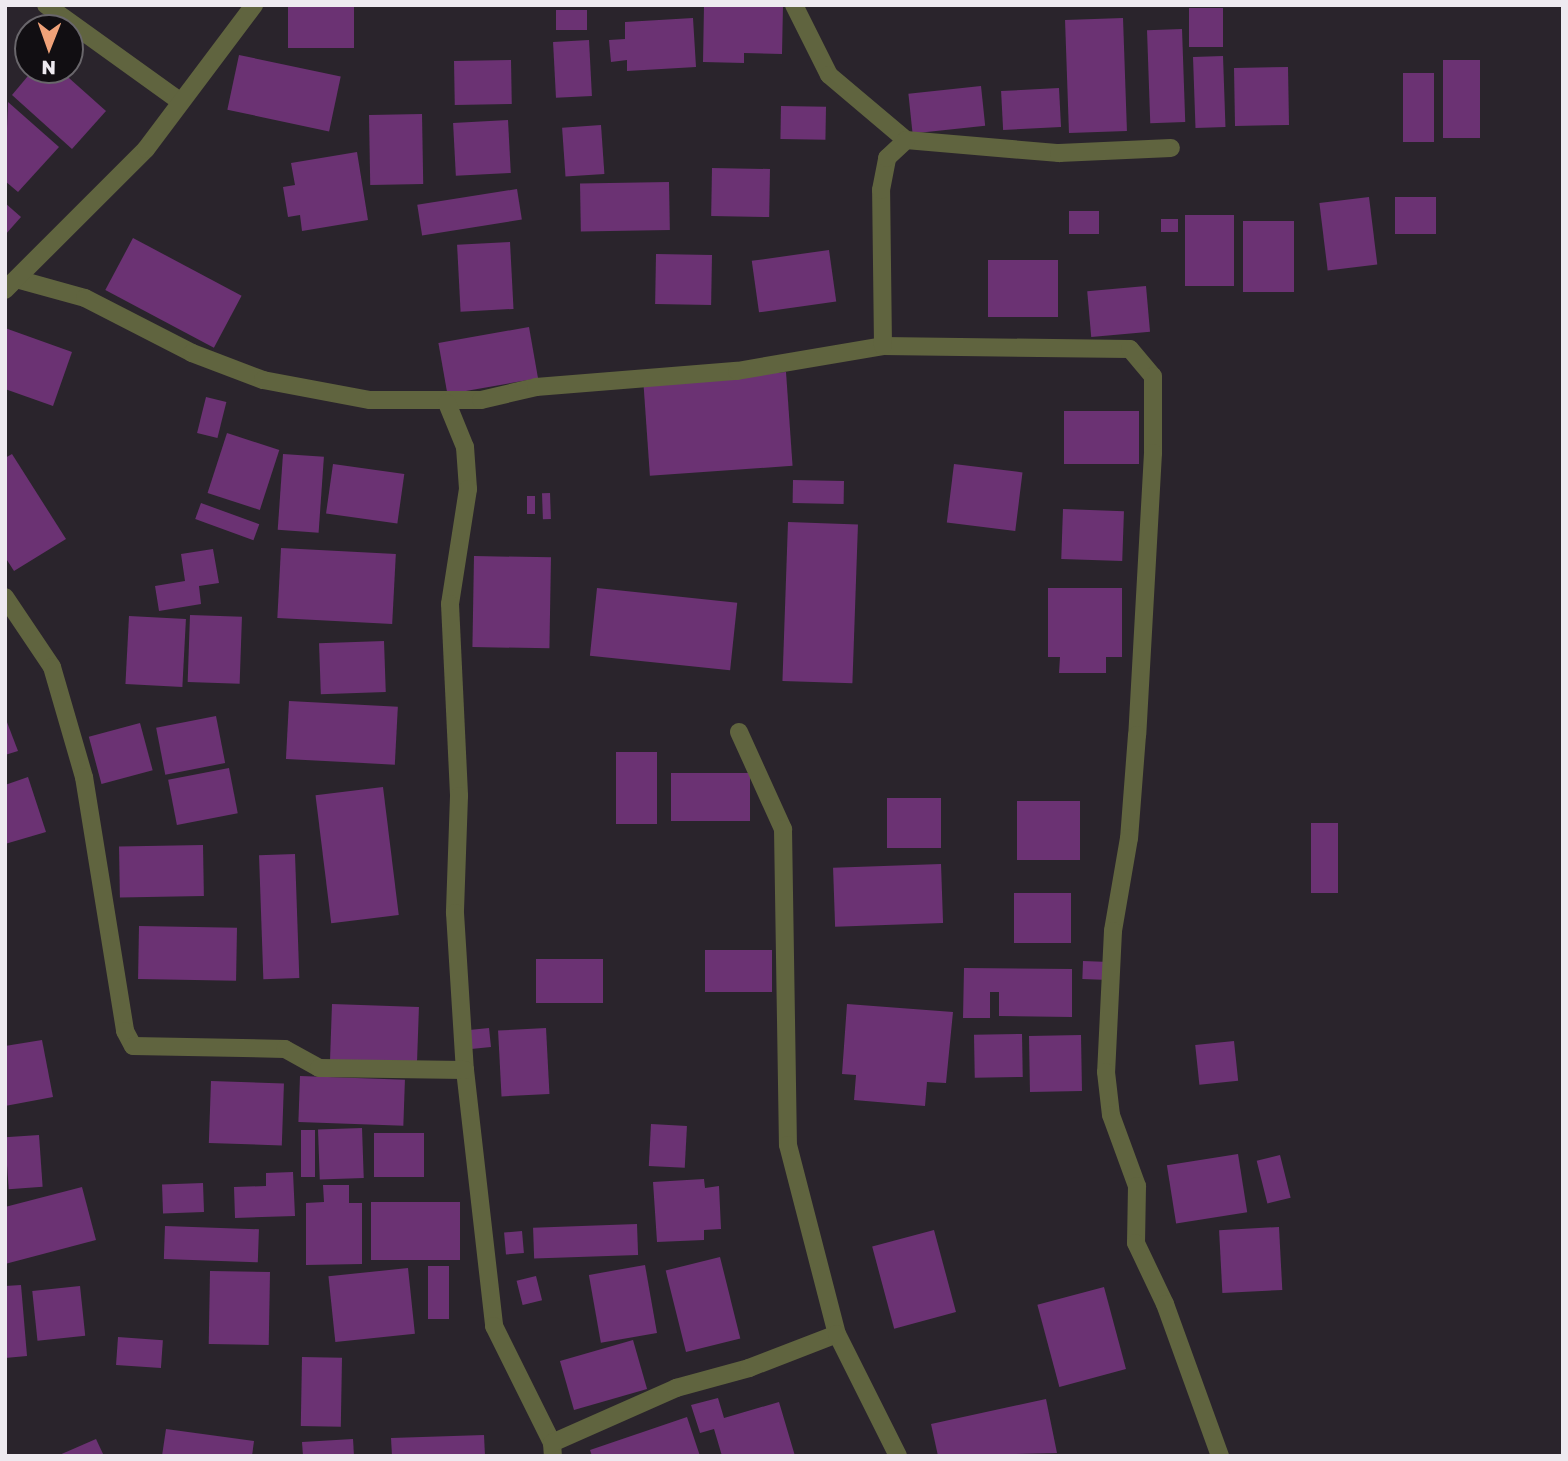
<!DOCTYPE html>
<style>
body{margin:0}
#map{position:relative;width:1568px;height:1461px;overflow:hidden;background:#2a242c;font-family:"Golos Text",sans-serif}
div>[style]{position:absolute}
.building>*{inset:0;background:#6b3273;transform-origin:0 0}
.minor>*{height:18px;margin:-9px;padding:0 9px;transform-origin:9px;border-radius:9px;background:#60643f}
span{translate:-50% -50%;white-space:nowrap;text-align:center;line-height:1.15;-webkit-text-stroke:7px #110e12;paint-order:stroke}
.frame{position:absolute;inset:0;border:7px solid #eeeaf0;pointer-events:none}
.north{position:absolute;left:14px;top:14px;width:70px;height:70px;box-sizing:border-box;background:#110e12;border:2px solid #69666b;border-radius:50%;rotate:181deg;font-size:19px;font-weight:700;line-height:28px;text-align:center;color:#eeeaf0}
.north::after{content:'';display:block;margin:auto;width:24px;height:32px;background:#f0a279;clip-path:polygon(50% 0,100% 100%,50% 72%,0 100%)}
</style>
<div id="map">
<div class="building">
<div style="left:288px;top:5px;width:66px;height:43px"></div>
<div style="clip-path:polygon(704px 5px,783px 5px,782px 54px,744px 53px,744px 63px,703px 62px)"></div>
<div style="left:1189px;top:8px;width:34px;height:39px"></div>
<div style="left:587px;top:10px;width:20px;height:31px;rotate:90deg"></div>
<div style="clip-path:polygon(693px 18px,696px 67px,627px 71px,627px 60px,611px 62px,609px 40px,625px 39px,625px 22px)"></div>
<div style="left:1123px;top:18px;width:113px;height:58px;rotate:88deg"></div>
<div style="left:1182px;top:29px;width:93px;height:35px;rotate:88deg"></div>
<div style="left:589px;top:40px;width:56px;height:36px;rotate:87deg"></div>
<div style="left:239px;top:55px;width:104px;height:56px;rotate:12deg"></div>
<div style="left:1223px;top:56px;width:71px;height:30px;rotate:88deg"></div>
<div style="left:511px;top:60px;width:44px;height:57px;rotate:89deg"></div>
<div style="left:1443px;top:60px;width:37px;height:78px"></div>
<div style="left:1288px;top:67px;width:58px;height:54px;rotate:89deg"></div>
<div style="clip-path:polygon(33px 70px,60px 70px,106px 111px,72px 149px,12px 95px)"></div>
<div style="left:1403px;top:73px;width:31px;height:69px"></div>
<div style="left:981px;top:86px;width:40px;height:73px;rotate:84deg"></div>
<div style="left:1059px;top:88px;width:39px;height:58px;rotate:87deg"></div>
<div style="clip-path:polygon(8px 102px,59px 147px,18px 192px,5px 181px)"></div>
<div style="left:781px;top:106px;width:45px;height:33px;rotate:1deg"></div>
<div style="left:422px;top:114px;width:70px;height:53px;rotate:89deg"></div>
<div style="left:508px;top:120px;width:53px;height:55px;rotate:87deg"></div>
<div style="left:601px;top:125px;width:49px;height:39px;rotate:86deg"></div>
<div style="clip-path:polygon(357px 152px,368px 220px,302px 231px,300px 215px,288px 217px,283px 187px,295px 185px,291px 163px)"></div>
<div style="left:712px;top:168px;width:58px;height:48px;rotate:1deg"></div>
<div style="left:669px;top:182px;width:48px;height:89px;rotate:89deg"></div>
<div style="left:517px;top:189px;width:31px;height:101px;rotate:81deg"></div>
<div style="left:1369px;top:197px;width:68px;height:50px;rotate:83deg"></div>
<div style="left:1436px;top:197px;width:37px;height:41px;rotate:90deg"></div>
<div style="clip-path:polygon(5px 203px,21px 217px,5px 235px)"></div>
<div style="left:1069px;top:211px;width:30px;height:23px"></div>
<div style="left:1185px;top:215px;width:49px;height:71px"></div>
<div style="left:1161px;top:219px;width:17px;height:13px"></div>
<div style="left:1243px;top:221px;width:51px;height:71px"></div>
<div style="left:133px;top:238px;width:123px;height:59px;rotate:28deg"></div>
<div style="left:510px;top:242px;width:67px;height:53px;rotate:87deg"></div>
<div style="left:829px;top:250px;width:52px;height:78px;rotate:82deg"></div>
<div style="left:656px;top:254px;width:56px;height:50px;rotate:1deg"></div>
<div style="left:988px;top:260px;width:70px;height:57px"></div>
<div style="left:1146px;top:286px;width:46px;height:59px;rotate:85deg"></div>
<div style="left:529px;top:327px;width:52px;height:92px;rotate:80deg"></div>
<div style="clip-path:polygon(5px 328px,72px 352px,53px 406px,5px 389px)"></div>
<div style="left:786px;top:372px;width:94px;height:143px;rotate:86deg"></div>
<div style="left:206px;top:397px;width:21px;height:37px;rotate:14deg"></div>
<div style="left:1064px;top:411px;width:75px;height:53px"></div>
<div style="left:227px;top:433px;width:55px;height:63px;rotate:18deg"></div>
<div style="clip-path:polygon(12px 454px,66px 539px,14px 571px,5px 557px,5px 458px)"></div>
<div style="left:283px;top:454px;width:41px;height:76px;rotate:4deg"></div>
<div style="left:333px;top:464px;width:72px;height:50px;rotate:8deg"></div>
<div style="left:954px;top:464px;width:69px;height:59px;rotate:7deg"></div>
<div style="left:793px;top:480px;width:51px;height:23px;rotate:1deg"></div>
<div style="left:550px;top:493px;width:26px;height:8px;rotate:88deg"></div>
<div style="left:527px;top:496px;width:8px;height:18px"></div>
<div style="left:201px;top:503px;width:62px;height:17px;rotate:20deg"></div>
<div style="left:1063px;top:509px;width:61px;height:50px;rotate:2deg"></div>
<div style="left:788px;top:522px;width:70px;height:159px;rotate:2deg"></div>
<div style="left:281px;top:548px;width:115px;height:70px;rotate:3deg"></div>
<div style="clip-path:polygon(213px 549px,219px 583px,199px 586px,201px 604px,159px 611px,155px 586px,185px 581px,181px 554px)"></div>
<div style="left:474px;top:556px;width:77px;height:91px;rotate:1deg"></div>
<div style="left:597px;top:588px;width:141px;height:68px;rotate:6deg"></div>
<div style="clip-path:polygon(1048px 588px,1122px 588px,1122px 657px,1106px 657px,1106px 673px,1059px 673px,1060px 657px,1048px 657px)"></div>
<div style="left:190px;top:615px;width:52px;height:67px;rotate:2deg"></div>
<div style="left:129px;top:616px;width:57px;height:68px;rotate:3deg"></div>
<div style="left:384px;top:641px;width:51px;height:65px;rotate:88deg"></div>
<div style="left:289px;top:701px;width:109px;height:58px;rotate:3deg"></div>
<div style="left:216px;top:716px;width:48px;height:61px;rotate:79deg"></div>
<div style="clip-path:polygon(5px 717px,18px 751px,5px 755px)"></div>
<div style="left:140px;top:723px;width:49px;height:53px;rotate:75deg"></div>
<div style="left:616px;top:752px;width:41px;height:72px"></div>
<div style="left:229px;top:768px;width:46px;height:62px;rotate:79deg"></div>
<div style="left:671px;top:773px;width:79px;height:48px"></div>
<div style="clip-path:polygon(28px 777px,46px 832px,5px 844px,5px 785px)"></div>
<div style="left:383px;top:787px;width:129px;height:68px;rotate:83deg"></div>
<div style="left:887px;top:798px;width:54px;height:50px"></div>
<div style="left:1017px;top:801px;width:63px;height:59px"></div>
<div style="left:1311px;top:823px;width:27px;height:70px"></div>
<div style="left:203px;top:845px;width:51px;height:84px;rotate:89deg"></div>
<div style="left:295px;top:854px;width:124px;height:36px;rotate:88deg"></div>
<div style="left:941px;top:864px;width:59px;height:108px;rotate:88deg"></div>
<div style="left:1014px;top:893px;width:57px;height:50px"></div>
<div style="left:139px;top:926px;width:98px;height:53px;rotate:1deg"></div>
<div style="left:705px;top:950px;width:67px;height:42px"></div>
<div style="left:536px;top:959px;width:67px;height:44px"></div>
<div style="left:1083px;top:961px;width:26px;height:18px;rotate:2deg"></div>
<div style="clip-path:polygon(964px 968px,1072px 969px,1072px 1017px,999px 1016px,999px 992px,990px 992px,990px 1018px,963px 1018px)"></div>
<div style="left:332px;top:1004px;width:87px;height:57px;rotate:2deg"></div>
<div style="clip-path:polygon(847px 1004px,953px 1012px,946px 1083px,927px 1082px,925px 1106px,854px 1100px,856px 1075px,842px 1074px)"></div>
<div style="left:489px;top:1028px;width:19px;height:20px;rotate:84deg"></div>
<div style="left:546px;top:1028px;width:66px;height:48px;rotate:87deg"></div>
<div style="left:1022px;top:1034px;width:43px;height:48px;rotate:89deg"></div>
<div style="left:1081px;top:1035px;width:56px;height:52px;rotate:89deg"></div>
<div style="clip-path:polygon(42px 1040px,53px 1097px,5px 1106px,5px 1046px)"></div>
<div style="left:1234px;top:1041px;width:40px;height:39px;rotate:84deg"></div>
<div style="left:300px;top:1076px;width:105px;height:46px;rotate:2deg"></div>
<div style="left:211px;top:1081px;width:73px;height:62px;rotate:2deg"></div>
<div style="left:651px;top:1124px;width:36px;height:42px;rotate:3deg"></div>
<div style="left:362px;top:1128px;width:50px;height:44px;rotate:88deg"></div>
<div style="left:301px;top:1130px;width:14px;height:47px"></div>
<div style="left:374px;top:1133px;width:50px;height:44px"></div>
<div style="left:39px;top:1135px;width:52px;height:34px;rotate:86deg"></div>
<div style="left:1238px;top:1154px;width:59px;height:72px;rotate:81deg"></div>
<div style="left:1280px;top:1155px;width:44px;height:24px;rotate:76deg"></div>
<div style="clip-path:polygon(293px 1172px,295px 1216px,235px 1218px,234px 1187px,266px 1186px,266px 1173px)"></div>
<div style="clip-path:polygon(704px 1179px,705px 1188px,719px 1186px,721px 1229px,704px 1230px,704px 1240px,657px 1242px,653px 1182px)"></div>
<div style="left:203px;top:1183px;width:29px;height:41px;rotate:88deg"></div>
<div style="clip-path:polygon(323px 1185px,349px 1185px,349px 1203px,362px 1203px,362px 1264px,306px 1265px,306px 1203px,324px 1202px)"></div>
<div style="clip-path:polygon(82px 1187px,96px 1240px,5px 1264px,5px 1207px)"></div>
<div style="left:371px;top:1202px;width:89px;height:58px"></div>
<div style="left:637px;top:1224px;width:31px;height:104px;rotate:88deg"></div>
<div style="left:165px;top:1226px;width:94px;height:33px;rotate:2deg"></div>
<div style="left:1279px;top:1227px;width:63px;height:60px;rotate:87deg"></div>
<div style="left:934px;top:1230px;width:85px;height:64px;rotate:75deg"></div>
<div style="left:522px;top:1231px;width:22px;height:18px;rotate:85deg"></div>
<div style="left:720px;top:1257px;width:84px;height:56px;rotate:76deg"></div>
<div style="left:645px;top:1265px;width:69px;height:57px;rotate:80deg"></div>
<div style="left:428px;top:1266px;width:21px;height:53px"></div>
<div style="left:408px;top:1268px;width:66px;height:80px;rotate:84deg"></div>
<div style="left:210px;top:1271px;width:60px;height:73px;rotate:1deg"></div>
<div style="left:536px;top:1276px;width:25px;height:20px;rotate:76deg"></div>
<div style="clip-path:polygon(21px 1285px,27px 1356px,5px 1358px,5px 1286px)"></div>
<div style="left:80px;top:1286px;width:50px;height:48px;rotate:84deg"></div>
<div style="left:1104px;top:1287px;width:85px;height:69px;rotate:75deg"></div>
<div style="left:118px;top:1337px;width:45px;height:28px;rotate:4deg"></div>
<div style="left:633px;top:1340px;width:51px;height:76px;rotate:74deg"></div>
<div style="left:302px;top:1357px;width:40px;height:69px;rotate:1deg"></div>
<div style="clip-path:polygon(718px 1398px,724px 1418px,779px 1402px,795px 1456px,722px 1456px,714px 1429px,700px 1433px,691px 1405px)"></div>
<div style="clip-path:polygon(1046px 1399px,1057px 1453px,938px 1456px,931px 1424px)"></div>
<div style="clip-path:polygon(687px 1417px,700px 1456px,592px 1456px,590px 1450px)"></div>
<div style="clip-path:polygon(166px 1429px,254px 1441px,252px 1456px,162px 1456px)"></div>
<div style="clip-path:polygon(484px 1435px,485px 1456px,392px 1456px,391px 1438px)"></div>
<div style="clip-path:polygon(96px 1439px,104px 1456px,57px 1456px)"></div>
<div style="clip-path:polygon(353px 1439px,354px 1456px,303px 1456px,302px 1442px)"></div>
</div>
<div class="minor">
<div style="left:46px;top:5px;width:166px;rotate:35.7deg"></div>
<div style="left:794px;top:5px;width:78px;rotate:63.4deg"></div>
<div style="left:829px;top:75px;width:101px;rotate:40.2deg"></div>
<div style="left:906px;top:140px;width:154px;rotate:4.9deg"></div>
<div style="left:1059px;top:153px;width:112px;rotate:-2.6deg"></div>
<div style="left:20px;top:280px;width:67px;rotate:15.5deg"></div>
<div style="left:85px;top:298px;width:120px;rotate:27.2deg"></div>
<div style="left:192px;top:353px;width:76px;rotate:20.8deg"></div>
<div style="left:263px;top:380px;width:109px;rotate:10.6deg"></div>
<div style="left:370px;top:400px;width:111px"></div>
<div style="left:481px;top:400px;width:57px;rotate:-13.3deg"></div>
<div style="left:536px;top:387px;width:202px;rotate:-4.6deg"></div>
<div style="left:737px;top:371px;width:148px;rotate:-9.7deg"></div>
<div style="left:883px;top:346px;width:247px;rotate:0.7deg"></div>
<div style="left:1130px;top:349px;width:35px;rotate:50deg"></div>
<div style="left:1153px;top:376px;width:77px;rotate:90deg"></div>
<div style="left:1153px;top:453px;width:282px;rotate:93.2deg"></div>
<div style="left:1137px;top:735px;width:103px;rotate:94.4deg"></div>
<div style="left:1129px;top:838px;width:94px;rotate:99.8deg"></div>
<div style="left:1113px;top:931px;width:141px;rotate:92.8deg"></div>
<div style="left:1106px;top:1072px;width:43px;rotate:83.4deg"></div>
<div style="left:1111px;top:1115px;width:76px;rotate:69.9deg"></div>
<div style="left:1137px;top:1186px;width:57px;rotate:91deg"></div>
<div style="left:1136px;top:1243px;width:68px;rotate:64.6deg"></div>
<div style="left:1165px;top:1304px;width:162px;rotate:70.1deg"></div>
<div style="left:5px;top:290px;width:199px;rotate:-45deg"></div>
<div style="left:146px;top:149px;width:180px;rotate:-53.1deg"></div>
<div style="left:883px;top:346px;width:156px;rotate:-90.7deg"></div>
<div style="left:881px;top:190px;width:33px;rotate:-79deg"></div>
<div style="left:887px;top:158px;width:26px;rotate:-43deg"></div>
<div style="left:447px;top:403px;width:48px;rotate:67.8deg"></div>
<div style="left:465px;top:447px;width:42px;rotate:85.9deg"></div>
<div style="left:468px;top:489px;width:116px;rotate:98.9deg"></div>
<div style="left:450px;top:604px;width:192px;rotate:87.3deg"></div>
<div style="left:459px;top:796px;width:117px;rotate:92deg"></div>
<div style="left:455px;top:913px;width:157px;rotate:86.4deg"></div>
<div style="left:465px;top:1070px;width:258px;rotate:83.5deg"></div>
<div style="left:494px;top:1326px;width:131px;rotate:63.6deg"></div>
<div style="left:552px;top:1443px;width:13px;rotate:86deg"></div>
<div style="left:5px;top:597px;width:84px;rotate:56.1deg"></div>
<div style="left:52px;top:667px;width:115px;rotate:73.8deg"></div>
<div style="left:84px;top:777px;width:257px;rotate:80.8deg"></div>
<div style="left:125px;top:1031px;width:17px;rotate:62deg"></div>
<div style="left:133px;top:1046px;width:152px;rotate:1.1deg"></div>
<div style="left:285px;top:1049px;width:39px;rotate:29deg"></div>
<div style="left:319px;top:1068px;width:146px;rotate:0.8deg"></div>
<div style="left:739px;top:732px;width:107px;rotate:65.6deg"></div>
<div style="left:783px;top:829px;width:316px;rotate:89.1deg"></div>
<div style="left:788px;top:1145px;width:195px;rotate:75.5deg"></div>
<div style="left:552px;top:1443px;width:136px;rotate:-23.9deg"></div>
<div style="left:676px;top:1388px;width:76px;rotate:-15.3deg"></div>
<div style="left:749px;top:1368px;width:94px;rotate:-21.1deg"></div>
<div style="left:837px;top:1334px;width:136px;rotate:63.4deg"></div>
</div>
<div class="frame"></div>
<div class="north">N</div>
</div>
